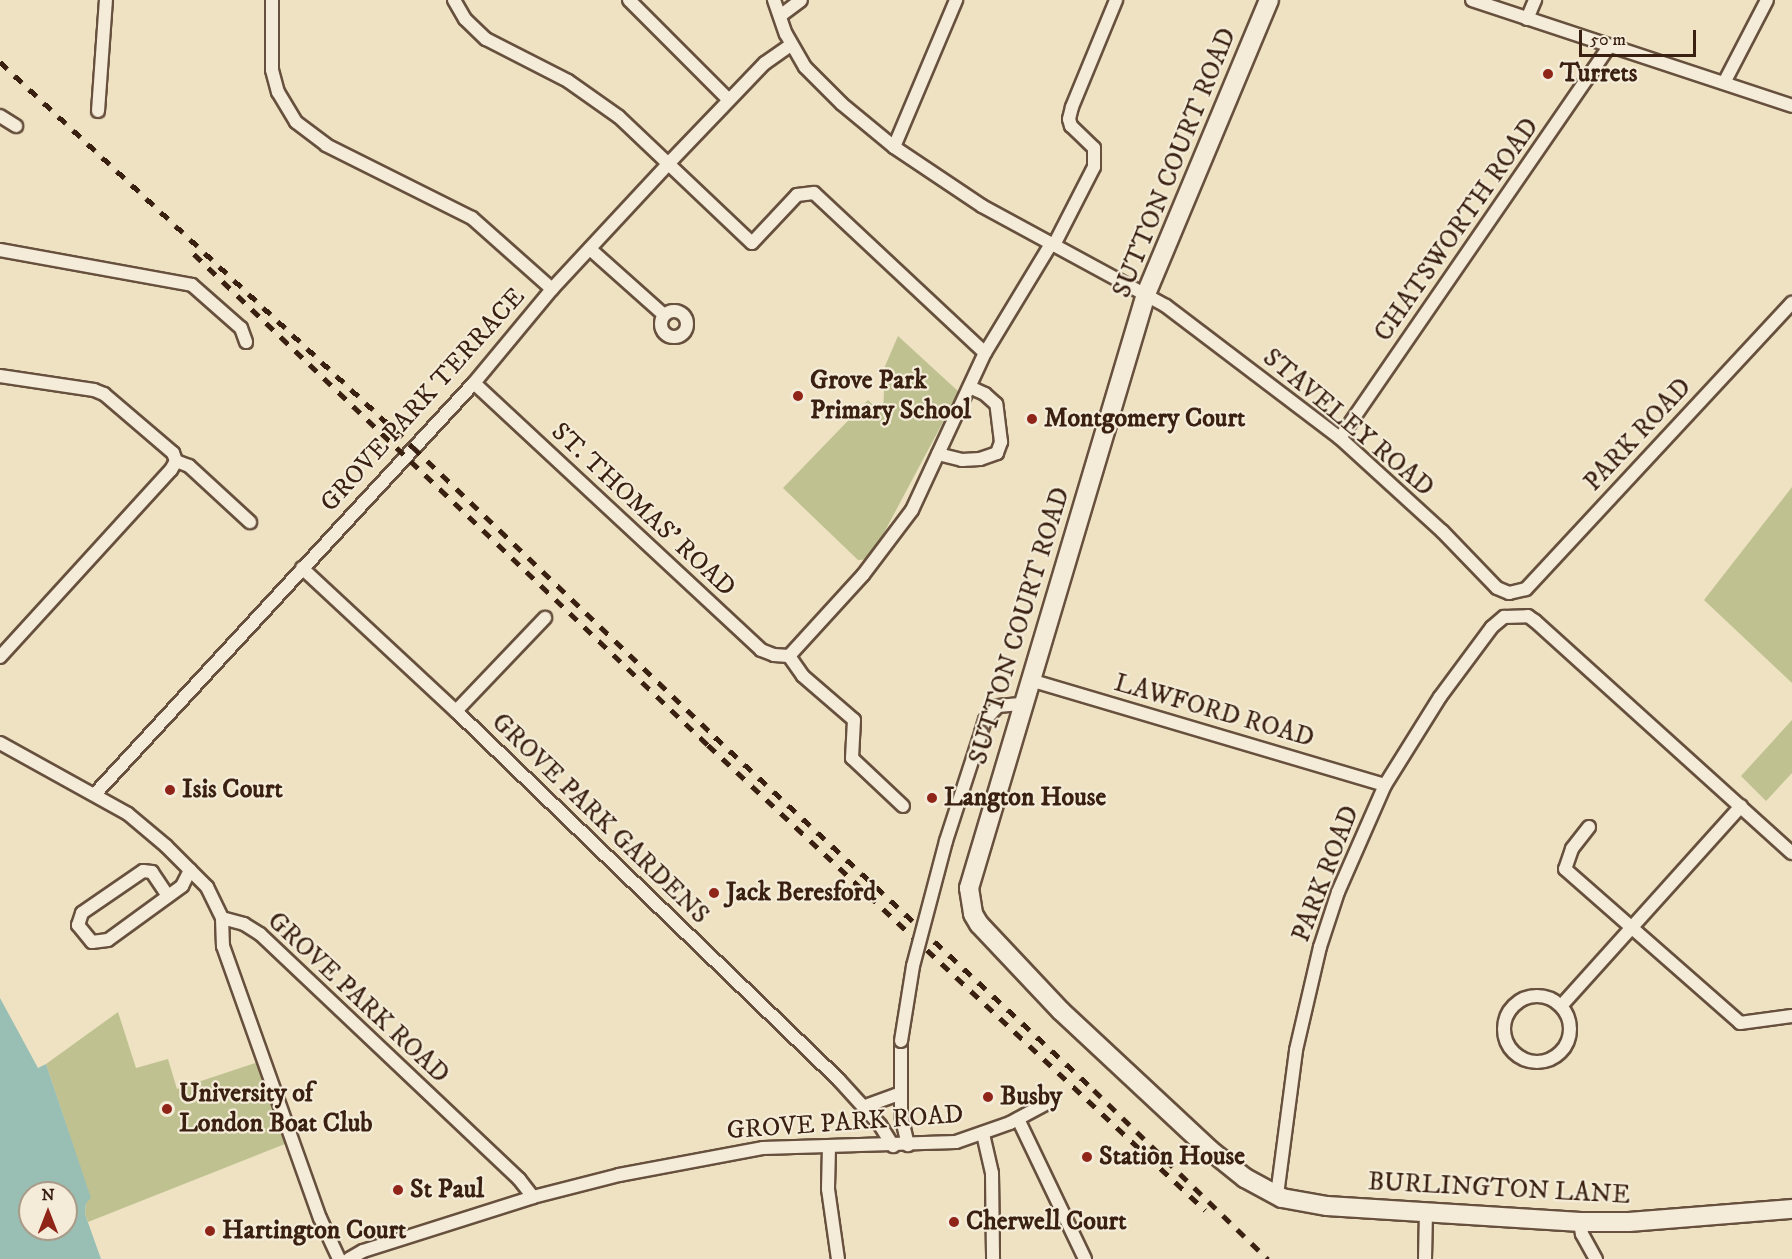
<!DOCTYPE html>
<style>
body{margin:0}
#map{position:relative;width:1792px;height:1259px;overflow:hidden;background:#eee2c3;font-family:"IM FELL DW Pica",serif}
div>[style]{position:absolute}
.green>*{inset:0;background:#bfc290}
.water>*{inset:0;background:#99beb4}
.roads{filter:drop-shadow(2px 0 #67503d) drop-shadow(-2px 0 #67503d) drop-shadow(0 2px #67503d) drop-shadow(0 -2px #67503d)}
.street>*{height:12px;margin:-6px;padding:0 6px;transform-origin:6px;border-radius:6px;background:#f4ecd8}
.street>.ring{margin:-6px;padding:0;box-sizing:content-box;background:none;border:12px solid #f4ecd8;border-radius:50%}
.secondary>*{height:18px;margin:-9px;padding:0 9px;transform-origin:9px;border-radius:9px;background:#f4ecd8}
.rail>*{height:4.5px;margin-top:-2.25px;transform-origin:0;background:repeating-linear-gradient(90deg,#3a2010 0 10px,transparent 0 20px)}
.bridges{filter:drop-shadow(2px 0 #67503d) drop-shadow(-2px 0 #67503d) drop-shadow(0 2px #67503d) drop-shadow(0 -2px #67503d)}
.street-bridge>*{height:12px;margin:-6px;padding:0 6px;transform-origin:6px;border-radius:6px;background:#f4ecd8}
.dots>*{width:16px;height:16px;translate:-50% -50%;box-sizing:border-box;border:3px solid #f4ecd8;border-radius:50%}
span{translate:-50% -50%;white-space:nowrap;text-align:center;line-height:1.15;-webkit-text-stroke:4.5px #f4ecd8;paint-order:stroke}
.poi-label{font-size:26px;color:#3a2010;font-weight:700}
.left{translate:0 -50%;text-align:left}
.street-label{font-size:26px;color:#3a2010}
.north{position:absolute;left:18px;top:1181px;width:60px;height:60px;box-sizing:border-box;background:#f4ecd8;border:2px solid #aa9a88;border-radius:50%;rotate:0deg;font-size:16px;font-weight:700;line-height:24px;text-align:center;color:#3a2010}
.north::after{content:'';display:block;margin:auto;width:21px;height:27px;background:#8f2418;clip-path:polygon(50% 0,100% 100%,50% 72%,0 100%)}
.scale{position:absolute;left:1579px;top:30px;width:117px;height:27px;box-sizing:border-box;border:3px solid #3a2010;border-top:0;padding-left:8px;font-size:18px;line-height:21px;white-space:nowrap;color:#3a2010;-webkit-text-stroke:4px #f4ecd8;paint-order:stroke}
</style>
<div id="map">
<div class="green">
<div style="clip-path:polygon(898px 336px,959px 392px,870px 559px,858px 560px,783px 488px,868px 400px,883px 414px,885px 366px)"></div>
<div style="clip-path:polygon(1792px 487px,1792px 683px,1704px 600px)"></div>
<div style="clip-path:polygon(1792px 720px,1792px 773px,1766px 801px,1741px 776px)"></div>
<div style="clip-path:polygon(118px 1012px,136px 1068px,168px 1059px,177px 1089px,258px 1062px,285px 1144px,88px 1222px,85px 1214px,86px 1203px,68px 1130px,46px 1064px)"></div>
</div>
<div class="water">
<div style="clip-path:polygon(evenodd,0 998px,38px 1068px,46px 1064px,91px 1198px,86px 1203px,85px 1214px,101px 1259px,0 1259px,0 998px,30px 1193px,66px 1193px,66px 1229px,30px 1229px,30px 1193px)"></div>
</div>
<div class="roads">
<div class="street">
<div style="left:272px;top:0;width:70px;rotate:90deg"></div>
<div style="left:272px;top:70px;width:23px;rotate:75deg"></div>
<div style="left:278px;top:92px;width:35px;rotate:59deg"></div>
<div style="left:296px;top:122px;width:38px;rotate:37deg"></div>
<div style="left:326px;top:145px;width:163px;rotate:26.6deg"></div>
<div style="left:472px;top:218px;width:107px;rotate:41.6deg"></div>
<div style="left:454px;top:0;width:22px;rotate:60deg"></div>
<div style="left:465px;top:19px;width:29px;rotate:44deg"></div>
<div style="left:486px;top:39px;width:92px;rotate:27.1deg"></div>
<div style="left:568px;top:81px;width:62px;rotate:35.2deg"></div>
<div style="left:619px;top:117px;width:183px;rotate:43.5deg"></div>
<div style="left:752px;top:243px;width:66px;rotate:-46.8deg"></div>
<div style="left:797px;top:195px;width:17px;rotate:-7deg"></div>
<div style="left:814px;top:193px;width:234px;rotate:43.1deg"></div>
<div style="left:629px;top:0;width:141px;rotate:45deg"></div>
<div style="left:774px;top:0;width:36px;rotate:71deg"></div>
<div style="left:786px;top:34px;width:38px;rotate:60deg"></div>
<div style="left:805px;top:67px;width:52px;rotate:45deg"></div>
<div style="left:842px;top:104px;width:67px;rotate:39.6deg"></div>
<div style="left:894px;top:147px;width:106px;rotate:33.8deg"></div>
<div style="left:982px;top:206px;width:209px;rotate:28.5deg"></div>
<div style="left:1166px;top:306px;width:218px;rotate:37.2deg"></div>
<div style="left:1340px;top:438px;width:138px;rotate:42.4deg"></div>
<div style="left:1442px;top:531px;width:79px;rotate:46deg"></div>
<div style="left:1497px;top:588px;width:13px;rotate:23deg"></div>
<div style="left:1509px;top:593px;width:17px;rotate:-13deg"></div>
<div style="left:1526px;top:589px;width:391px;rotate:-47.1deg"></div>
<div style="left:1472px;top:0;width:337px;rotate:18.3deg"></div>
<div style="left:780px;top:16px;width:26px;rotate:-37deg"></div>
<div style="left:1527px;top:19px;width:21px;rotate:-67deg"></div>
<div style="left:1724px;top:83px;width:93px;rotate:-62.6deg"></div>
<div style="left:98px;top:111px;width:111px;rotate:-85.9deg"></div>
<div style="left:0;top:116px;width:19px;rotate:32deg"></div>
<div style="left:894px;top:147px;width:160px;rotate:-67.1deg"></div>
<div style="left:1054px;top:245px;width:88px;rotate:-62.9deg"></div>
<div style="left:1094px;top:167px;width:19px;rotate:-90deg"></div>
<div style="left:1094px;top:148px;width:32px;rotate:-136deg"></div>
<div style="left:1071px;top:126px;width:7px;rotate:-106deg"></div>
<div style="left:1069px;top:119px;width:12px;rotate:-76deg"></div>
<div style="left:1072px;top:107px;width:116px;rotate:-67.6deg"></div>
<div style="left:590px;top:249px;width:99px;rotate:41.7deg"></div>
<div style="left:0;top:250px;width:195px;rotate:10.3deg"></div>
<div style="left:192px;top:285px;width:65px;rotate:41.3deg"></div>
<div style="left:241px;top:328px;width:15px;rotate:70deg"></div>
<div class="ring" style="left:661px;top:311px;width:14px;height:14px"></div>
<div style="left:0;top:376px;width:95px;rotate:8.5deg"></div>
<div style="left:94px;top:390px;width:11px;rotate:22deg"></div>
<div style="left:104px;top:394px;width:91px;rotate:40.5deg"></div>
<div style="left:173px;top:453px;width:9px;rotate:69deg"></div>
<div style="left:176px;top:461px;width:14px;rotate:21deg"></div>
<div style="left:189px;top:466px;width:83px;rotate:42.6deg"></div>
<div style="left:474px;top:383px;width:392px;rotate:42.9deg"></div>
<div style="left:761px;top:650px;width:14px;rotate:21deg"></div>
<div style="left:774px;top:655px;width:15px;rotate:4deg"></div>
<div style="left:789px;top:656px;width:110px;rotate:-47.6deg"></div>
<div style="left:863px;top:575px;width:81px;rotate:-53deg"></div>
<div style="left:912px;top:510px;width:173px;rotate:-65.1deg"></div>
<div style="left:985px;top:353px;width:127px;rotate:-58.8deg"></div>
<div style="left:1340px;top:438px;width:475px;rotate:-55.5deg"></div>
<div style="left:938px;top:454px;width:25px;rotate:14deg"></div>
<div style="left:962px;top:460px;width:18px;rotate:-3deg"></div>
<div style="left:980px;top:459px;width:18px;rotate:-19deg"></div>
<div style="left:997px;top:453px;width:12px;rotate:-70deg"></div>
<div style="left:1001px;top:442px;width:38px;rotate:-97deg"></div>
<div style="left:996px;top:404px;width:15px;rotate:-138deg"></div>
<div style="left:985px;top:394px;width:17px;rotate:-156deg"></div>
<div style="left:302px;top:568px;width:210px;rotate:42.9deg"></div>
<div style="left:456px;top:711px;width:532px;rotate:43.93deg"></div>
<div style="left:839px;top:1080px;width:61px;rotate:47.7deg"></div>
<div style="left:880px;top:1125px;width:25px;rotate:58deg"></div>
<div style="left:789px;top:656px;width:24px;rotate:55deg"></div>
<div style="left:803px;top:676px;width:67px;rotate:40.8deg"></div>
<div style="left:854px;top:720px;width:38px;rotate:93deg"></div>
<div style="left:852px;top:758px;width:70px;rotate:43.3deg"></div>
<div style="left:0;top:657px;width:253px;rotate:-47.6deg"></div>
<div style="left:171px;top:470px;width:10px;rotate:-61deg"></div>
<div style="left:1030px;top:680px;width:370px;rotate:16.5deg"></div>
<div style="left:456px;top:711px;width:129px;rotate:-46.3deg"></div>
<div style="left:981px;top:733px;width:14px;rotate:-73deg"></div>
<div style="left:985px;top:720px;width:19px;rotate:-47deg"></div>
<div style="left:998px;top:706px;width:25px;rotate:-5deg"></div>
<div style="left:0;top:743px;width:146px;rotate:29deg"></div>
<div style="left:128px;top:814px;width:50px;rotate:40.1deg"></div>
<div style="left:166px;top:846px;width:58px;rotate:45deg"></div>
<div style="left:207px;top:887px;width:34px;rotate:64deg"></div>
<div style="left:222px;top:918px;width:28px;rotate:88deg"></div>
<div style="left:223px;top:946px;width:289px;rotate:70.4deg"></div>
<div style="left:320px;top:1218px;width:45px;rotate:65.1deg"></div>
<div style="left:95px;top:794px;width:559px;rotate:-47.32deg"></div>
<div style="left:474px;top:383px;width:122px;rotate:-50.3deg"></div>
<div style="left:552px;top:289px;width:171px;rotate:-47.1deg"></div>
<div style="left:668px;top:164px;width:140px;rotate:-46.2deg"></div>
<div style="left:765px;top:63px;width:32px;rotate:-35deg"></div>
<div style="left:1589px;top:827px;width:28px;rotate:128deg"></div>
<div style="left:1572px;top:849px;width:21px;rotate:109deg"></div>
<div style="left:1565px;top:869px;width:233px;rotate:41.3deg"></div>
<div style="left:1740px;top:1023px;width:52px;rotate:-7.7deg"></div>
<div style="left:168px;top:896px;width:29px;rotate:-124deg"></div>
<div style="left:152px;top:872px;width:9px;rotate:-174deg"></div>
<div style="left:143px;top:871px;width:74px;rotate:145.5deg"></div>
<div style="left:82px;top:913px;width:13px;rotate:108deg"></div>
<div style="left:78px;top:925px;width:22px;rotate:51deg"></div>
<div style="left:92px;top:942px;width:16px;rotate:-7deg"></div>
<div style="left:108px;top:940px;width:92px;rotate:-36.1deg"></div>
<div style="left:182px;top:886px;width:18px;rotate:-63deg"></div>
<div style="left:222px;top:918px;width:23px;rotate:15deg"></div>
<div style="left:244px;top:924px;width:19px;rotate:32deg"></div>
<div style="left:260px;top:934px;width:357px;rotate:43.4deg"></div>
<div style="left:519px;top:1179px;width:23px;rotate:52deg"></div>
<div class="ring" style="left:1504px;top:996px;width:54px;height:54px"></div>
<div style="left:1561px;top:1006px;width:269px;rotate:-48deg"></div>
<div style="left:901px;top:1041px;width:74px;rotate:90deg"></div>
<div style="left:901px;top:1115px;width:31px;rotate:77deg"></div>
<div style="left:863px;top:1107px;width:38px;rotate:-20deg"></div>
<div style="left:1018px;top:1119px;width:155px;rotate:64.4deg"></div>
<div style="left:983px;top:1134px;width:40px;rotate:77deg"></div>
<div style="left:992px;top:1173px;width:86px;rotate:89.3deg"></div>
<div style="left:829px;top:1147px;width:42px;rotate:91.4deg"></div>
<div style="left:828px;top:1189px;width:71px;rotate:81.9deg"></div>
<div style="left:1277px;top:1195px;width:146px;rotate:-82.5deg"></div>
<div style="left:1296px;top:1050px;width:106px;rotate:-76.9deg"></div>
<div style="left:1320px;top:947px;width:58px;rotate:-71.9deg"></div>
<div style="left:1338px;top:892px;width:117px;rotate:-66.3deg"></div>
<div style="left:1385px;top:785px;width:104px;rotate:-58deg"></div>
<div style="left:1440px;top:697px;width:87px;rotate:-53.4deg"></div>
<div style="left:1492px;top:627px;width:16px;rotate:-40deg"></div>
<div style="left:1504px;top:617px;width:24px;rotate:-2deg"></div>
<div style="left:1528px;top:616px;width:9px;rotate:36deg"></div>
<div style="left:1535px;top:621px;width:346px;rotate:42.1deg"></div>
<div style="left:1580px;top:1222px;width:12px;rotate:81deg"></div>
<div style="left:1582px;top:1234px;width:29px;rotate:61deg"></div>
<div style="left:349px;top:1259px;width:16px;rotate:-30deg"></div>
<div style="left:363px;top:1251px;width:178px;rotate:-17.6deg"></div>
<div style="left:533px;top:1197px;width:89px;rotate:-14.3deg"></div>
<div style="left:619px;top:1175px;width:147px;rotate:-10.6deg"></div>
<div style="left:763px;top:1148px;width:193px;rotate:-1.8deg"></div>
<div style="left:956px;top:1142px;width:57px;rotate:-19.4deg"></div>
<div style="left:1010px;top:1123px;width:44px;rotate:-28.3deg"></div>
<div style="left:1425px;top:1259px;width:49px;rotate:-88.8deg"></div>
</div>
<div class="secondary">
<div style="left:1269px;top:0;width:319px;rotate:112.7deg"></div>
<div style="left:1146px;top:294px;width:620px;rotate:106.59deg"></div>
<div style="left:969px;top:888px;width:26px;rotate:81deg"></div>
<div style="left:973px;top:914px;width:12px;rotate:59deg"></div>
<div style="left:979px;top:924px;width:120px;rotate:46.7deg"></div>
<div style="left:1061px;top:1011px;width:204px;rotate:43deg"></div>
<div style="left:1210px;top:1150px;width:45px;rotate:38.7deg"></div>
<div style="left:1245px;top:1178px;width:42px;rotate:28.4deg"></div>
<div style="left:1282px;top:1198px;width:46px;rotate:10.1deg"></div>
<div style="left:1327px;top:1206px;width:254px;rotate:3.6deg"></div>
<div style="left:1580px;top:1222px;width:49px"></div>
<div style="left:1629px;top:1222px;width:164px;rotate:-4.6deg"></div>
</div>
</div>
<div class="rail">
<div style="left:0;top:62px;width:565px;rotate:42.99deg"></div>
<div style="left:413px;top:447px;width:419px;rotate:43.8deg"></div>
<div style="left:715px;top:737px;width:518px;rotate:42.97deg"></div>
<div style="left:1094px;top:1090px;width:243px;rotate:44.2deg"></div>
<div style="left:194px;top:254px;width:711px;rotate:43.69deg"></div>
<div style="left:708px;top:745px;width:681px;rotate:43.09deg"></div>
</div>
<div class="bridges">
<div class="street-bridge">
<div style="left:901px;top:1041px;width:76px;rotate:-80.9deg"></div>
<div style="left:913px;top:966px;width:129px;rotate:-75.2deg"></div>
<div style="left:946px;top:841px;width:114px;rotate:-72deg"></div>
</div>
</div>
<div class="dots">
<div style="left:1548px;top:74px;background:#8f2418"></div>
<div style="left:798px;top:396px;background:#8f2418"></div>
<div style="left:1032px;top:419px;background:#8f2418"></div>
<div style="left:170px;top:790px;background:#8f2418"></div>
<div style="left:932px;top:798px;background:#8f2418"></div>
<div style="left:714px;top:893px;background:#8f2418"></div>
<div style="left:988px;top:1097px;background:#8f2418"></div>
<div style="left:167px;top:1109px;background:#8f2418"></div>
<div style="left:1087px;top:1157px;background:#8f2418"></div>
<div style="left:398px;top:1190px;background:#8f2418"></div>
<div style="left:954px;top:1222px;background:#8f2418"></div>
<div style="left:210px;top:1231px;background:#8f2418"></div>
</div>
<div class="poi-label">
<span class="left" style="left:1560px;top:74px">Turrets</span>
<span class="left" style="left:810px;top:396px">Grove Park<br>Primary School</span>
<span class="left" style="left:1044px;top:419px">Montgomery Court</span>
<span class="left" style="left:182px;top:790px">Isis Court</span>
<span class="left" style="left:944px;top:798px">Langton House</span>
<span class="left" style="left:726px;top:893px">Jack Beresford</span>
<span class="left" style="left:179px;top:1109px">University of<br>London Boat Club</span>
<span class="left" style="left:1000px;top:1097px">Busby</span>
<span class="left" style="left:1099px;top:1157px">Station House</span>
<span class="left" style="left:410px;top:1190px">St Paul</span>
<span class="left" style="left:966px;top:1222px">Cherwell Court</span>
<span class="left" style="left:222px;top:1231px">Hartington Court</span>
</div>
<div class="street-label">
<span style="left:1175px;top:163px;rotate:-68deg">SUTTON COURT ROAD</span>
<span style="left:1457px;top:230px;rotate:-55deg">CHATSWORTH ROAD</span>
<span style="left:423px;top:400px;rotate:-48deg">GROVE PARK TERRACE</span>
<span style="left:1348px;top:423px;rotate:40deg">STAVELEY ROAD</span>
<span style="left:1638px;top:435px;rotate:-47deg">PARK ROAD</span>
<span style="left:643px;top:510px;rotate:43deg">ST. THOMAS' ROAD</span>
<span style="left:1020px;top:626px;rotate:-73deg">SUTTON COURT ROAD</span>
<span style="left:1214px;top:711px;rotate:16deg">LAWFORD ROAD</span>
<span style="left:600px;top:819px;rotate:44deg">GROVE PARK GARDENS</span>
<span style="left:1326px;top:874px;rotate:-69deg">PARK ROAD</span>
<span style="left:358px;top:998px;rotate:43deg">GROVE PARK ROAD</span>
<span style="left:845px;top:1123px;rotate:-4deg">GROVE PARK ROAD</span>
<span style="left:1499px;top:1189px;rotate:3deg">BURLINGTON LANE</span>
</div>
<div class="north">N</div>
<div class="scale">50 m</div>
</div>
